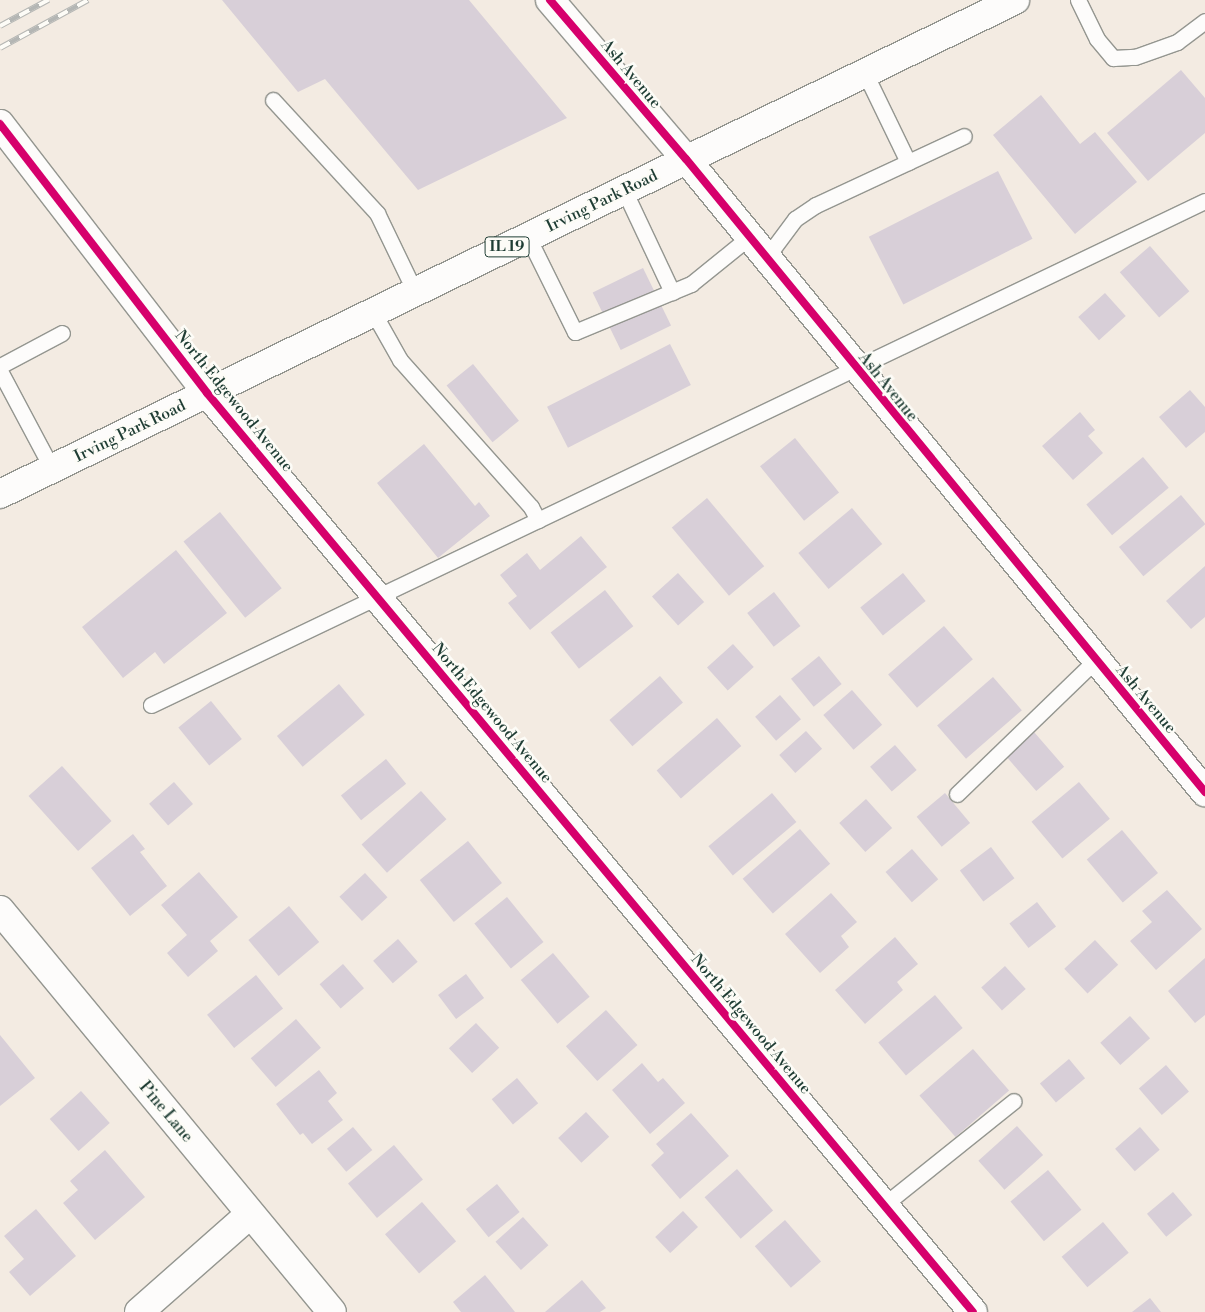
<!DOCTYPE html>
<style>
body{margin:0}
#map{position:relative;width:1205px;height:1312px;overflow:hidden;background:#f3ebe2;font-family:"Libre Bodoni",serif}
div>[style]{position:absolute}
.building>*{inset:0;background:#d8cfd8;transform-origin:0 0}
.roads{filter:drop-shadow(1px 0 #949690) drop-shadow(-1px 0 #949690) drop-shadow(0 1px #949690) drop-shadow(0 -1px #949690)}
.lane>*{height:15px;margin:-7.5px;padding:0 7.5px;transform-origin:7.5px;border-radius:7.5px;background:#fdfcfb}
.street>*{height:28px;margin:-14px;padding:0 14px;transform-origin:14px;border-radius:14px;background:#fdfcfb}
.primary>*{height:28px;margin:-14px;padding:0 14px;transform-origin:14px;border-radius:14px;background:#fdfcfb}
.rail>*{height:5.5px;margin-top:-2.75px;transform-origin:0;background:repeating-linear-gradient(90deg,#fdfcf7 0 11px,#b4b6b4 0 22px);box-sizing:border-box;border-block:1px solid #b4b6b4}
.cycleway>*{height:8px;margin:-4px;padding:0 4px;transform-origin:4px;border-radius:4px;background:#d6006c}
span{translate:-50% -50%;white-space:nowrap;text-align:center;line-height:1.15;-webkit-text-stroke:5px #fdfcf7;paint-order:stroke}
.shield-label span{padding:1px 4px;background:#fdfcf7;border:1px solid;border-radius:4px;-webkit-text-stroke-width:0}
.shield-label{font-size:15px;color:#1f3d34;font-weight:700}
.street-label{font-size:16px;color:#1f3d34}
</style>
<div id="map">
<div class="building">
<div style="clip-path:polygon(222px 0,469px 0,567px 118px,418px 190px,325px 79px,298px 92px)"></div>
<div style="clip-path:polygon(1181px 70px,1205px 98px,1205px 133px,1148px 181px,1107px 133px)"></div>
<div style="clip-path:polygon(1041px 95px,1080px 144px,1095px 132px,1137px 182px,1075px 234px,993px 135px)"></div>
<div style="left:998px;top:171px;width:76px;height:145px;rotate:63deg"></div>
<div style="left:1150px;top:246px;width:60px;height:40px;rotate:49deg"></div>
<div style="left:643px;top:268px;width:64px;height:56px;rotate:64deg"></div>
<div style="left:1105px;top:293px;width:31px;height:36px;rotate:48deg"></div>
<div style="left:670px;top:344px;width:46px;height:138px;rotate:63deg"></div>
<div style="left:473px;top:364px;width:73px;height:34px;rotate:51deg"></div>
<div style="clip-path:polygon(1190px 390px,1205px 407px,1205px 432px,1186px 448px,1159px 417px)"></div>
<div style="clip-path:polygon(1080px 412px,1095px 430px,1088px 436px,1103px 453px,1073px 480px,1042px 446px)"></div>
<div style="left:795px;top:438px;width:70px;height:45px;rotate:51deg"></div>
<div style="clip-path:polygon(424px 444px,475px 506px,479px 502px,490px 516px,438px 558px,377px 483px)"></div>
<div style="left:1143px;top:457px;width:40px;height:74px;rotate:50deg"></div>
<div style="left:1181px;top:495px;width:38px;height:81px;rotate:50deg"></div>
<div style="left:707px;top:498px;width:89px;height:46px;rotate:50deg"></div>
<div style="left:852px;top:508px;width:47px;height:70px;rotate:50deg"></div>
<div style="left:220px;top:512px;width:98px;height:47px;rotate:51deg"></div>
<div style="clip-path:polygon(581px 536px,607px 567px,530px 630px,508px 603px,517px 596px,500px 575px,527px 553px,540px 570px)"></div>
<div style="clip-path:polygon(176px 550px,227px 613px,164px 664px,155px 652px,123px 678px,82px 627px)"></div>
<div style="clip-path:polygon(1205px 566px,1205px 617px,1191px 629px,1166px 601px)"></div>
<div style="left:678px;top:573px;width:39px;height:35px;rotate:48deg"></div>
<div style="left:903px;top:573px;width:36px;height:55px;rotate:51deg"></div>
<div style="left:605px;top:590px;width:46px;height:69px;rotate:52deg"></div>
<div style="left:774px;top:592px;width:43px;height:34px;rotate:52deg"></div>
<div style="left:944px;top:626px;width:44px;height:74px;rotate:49deg"></div>
<div style="left:733px;top:644px;width:31px;height:35px;rotate:48deg"></div>
<div style="left:819px;top:656px;width:36px;height:36px;rotate:51deg"></div>
<div style="left:660px;top:676px;width:35px;height:67px;rotate:49deg"></div>
<div style="left:993px;top:677px;width:44px;height:74px;rotate:49deg"></div>
<div style="left:339px;top:684px;width:40px;height:81px;rotate:50deg"></div>
<div style="left:852px;top:690px;width:46px;height:38px;rotate:49deg"></div>
<div style="left:780px;top:695px;width:32px;height:33px;rotate:49deg"></div>
<div style="left:211px;top:701px;width:49px;height:42px;rotate:51deg"></div>
<div style="left:717px;top:718px;width:37px;height:80px;rotate:49deg"></div>
<div style="left:806px;top:731px;width:24px;height:36px;rotate:48deg"></div>
<div style="left:1034px;top:732px;width:46px;height:37px;rotate:49deg"></div>
<div style="left:895px;top:745px;width:33px;height:33px;rotate:49deg"></div>
<div style="left:386px;top:759px;width:32px;height:58px;rotate:51deg"></div>
<div style="left:62px;top:766px;width:74px;height:45px;rotate:48deg"></div>
<div style="left:174px;top:782px;width:29px;height:33px;rotate:49deg"></div>
<div style="left:1079px;top:782px;width:48px;height:62px;rotate:50deg"></div>
<div style="left:421px;top:791px;width:38px;height:80px;rotate:48deg"></div>
<div style="left:772px;top:793px;width:38px;height:83px;rotate:50deg"></div>
<div style="left:945px;top:793px;width:39px;height:37px;rotate:50deg"></div>
<div style="left:866px;top:799px;width:39px;height:36px;rotate:48deg"></div>
<div style="left:800px;top:829px;width:46px;height:76px;rotate:49deg"></div>
<div style="left:1122px;top:830px;width:56px;height:46px;rotate:50deg"></div>
<div style="clip-path:polygon(133px 834px,145px 849px,140px 852px,167px 886px,130px 916px,91px 868px)"></div>
<div style="left:468px;top:841px;width:54px;height:62px;rotate:51deg"></div>
<div style="left:991px;top:847px;width:39px;height:39px;rotate:53deg"></div>
<div style="left:912px;top:849px;width:40px;height:35px;rotate:49deg"></div>
<div style="clip-path:polygon(199px 872px,238px 917px,210px 941px,218px 951px,188px 977px,167px 953px,187px 935px,161px 905px)"></div>
<div style="left:365px;top:873px;width:33px;height:35px;rotate:47deg"></div>
<div style="clip-path:polygon(1167px 890px,1202px 929px,1156px 970px,1130px 941px,1152px 922px,1142px 911px)"></div>
<div style="clip-path:polygon(831px 893px,857px 922px,841px 936px,849px 947px,820px 973px,785px 934px)"></div>
<div style="left:507px;top:897px;width:58px;height:42px;rotate:51deg"></div>
<div style="left:1037px;top:902px;width:31px;height:35px;rotate:52deg"></div>
<div style="left:289px;top:906px;width:47px;height:53px;rotate:50deg"></div>
<div style="clip-path:polygon(895px 937px,918px 964px,897px 982px,903px 990px,865px 1024px,835px 990px)"></div>
<div style="left:398px;top:939px;width:30px;height:33px;rotate:49deg"></div>
<div style="left:1095px;top:940px;width:34px;height:42px;rotate:47deg"></div>
<div style="left:553px;top:953px;width:57px;height:42px;rotate:50deg"></div>
<div style="clip-path:polygon(1205px 958px,1205px 1015px,1195px 1023px,1168px 991px)"></div>
<div style="left:343px;top:964px;width:32px;height:31px;rotate:49deg"></div>
<div style="left:1005px;top:966px;width:31px;height:32px;rotate:48deg"></div>
<div style="left:466px;top:974px;width:30px;height:35px;rotate:53deg"></div>
<div style="left:256px;top:975px;width:43px;height:63px;rotate:51deg"></div>
<div style="left:935px;top:995px;width:43px;height:74px;rotate:50deg"></div>
<div style="left:606px;top:1010px;width:47px;height:54px;rotate:48deg"></div>
<div style="left:1130px;top:1016px;width:30px;height:40px;rotate:48deg"></div>
<div style="left:296px;top:1019px;width:38px;height:60px;rotate:49deg"></div>
<div style="left:476px;top:1023px;width:34px;height:37px;rotate:47deg"></div>
<div style="clip-path:polygon(0 1035px,35px 1078px,0 1106px)"></div>
<div style="left:973px;top:1049px;width:55px;height:71px;rotate:49deg"></div>
<div style="left:1069px;top:1059px;width:25px;height:38px;rotate:50deg"></div>
<div style="clip-path:polygon(642px 1063px,658px 1082px,663px 1078px,685px 1103px,650px 1134px,612px 1090px)"></div>
<div style="left:1166px;top:1065px;width:35px;height:36px;rotate:49deg"></div>
<div style="clip-path:polygon(319px 1070px,337px 1093px,328px 1101px,343px 1120px,312px 1144px,303px 1133px,300px 1135px,276px 1104px)"></div>
<div style="left:517px;top:1078px;width:33px;height:33px;rotate:50deg"></div>
<div style="left:81px;top:1091px;width:43px;height:42px;rotate:48deg"></div>
<div style="left:586px;top:1112px;width:34px;height:38px;rotate:47deg"></div>
<div style="clip-path:polygon(691px 1113px,729px 1156px,680px 1199px,651px 1165px,664px 1153px,656px 1144px)"></div>
<div style="left:1017px;top:1126px;width:39px;height:52px;rotate:48deg"></div>
<div style="left:353px;top:1127px;width:30px;height:34px;rotate:50deg"></div>
<div style="left:1140px;top:1127px;width:30px;height:33px;rotate:49deg"></div>
<div style="left:394px;top:1145px;width:45px;height:60px;rotate:50deg"></div>
<div style="clip-path:polygon(105px 1150px,145px 1197px,95px 1240px,63px 1203px,78px 1190px,70px 1181px)"></div>
<div style="left:737px;top:1169px;width:55px;height:43px;rotate:49deg"></div>
<div style="left:1048px;top:1170px;width:52px;height:49px;rotate:50deg"></div>
<div style="left:497px;top:1184px;width:36px;height:40px;rotate:51deg"></div>
<div style="left:1173px;top:1192px;width:30px;height:34px;rotate:50deg"></div>
<div style="left:422px;top:1202px;width:52px;height:49px;rotate:49deg"></div>
<div style="clip-path:polygon(36px 1209px,76px 1256px,30px 1296px,9px 1272px,24px 1259px,4px 1236px)"></div>
<div style="left:683px;top:1211px;width:22px;height:38px;rotate:47deg"></div>
<div style="left:523px;top:1217px;width:38px;height:37px;rotate:48deg"></div>
<div style="left:785px;top:1220px;width:55px;height:40px;rotate:49deg"></div>
<div style="left:1103px;top:1222px;width:40px;height:54px;rotate:50deg"></div>
<div style="clip-path:polygon(485px 1275px,515px 1312px,461px 1312px,453px 1302px)"></div>
<div style="clip-path:polygon(582px 1280px,606px 1308px,600px 1312px,545px 1312px)"></div>
<div style="clip-path:polygon(1150px 1298px,1161px 1312px,1132px 1312px)"></div>
</div>
<div class="roads">
<div class="lane">
<div style="left:1078px;top:0;width:43px;rotate:64deg"></div>
<div style="left:1097px;top:39px;width:25px;rotate:50deg"></div>
<div style="left:1113px;top:58px;width:22px;rotate:-3deg"></div>
<div style="left:1135px;top:57px;width:45px;rotate:-19.7deg"></div>
<div style="left:1177px;top:42px;width:35px;rotate:-37deg"></div>
<div style="left:865px;top:73px;width:99px;rotate:64.2deg"></div>
<div style="left:273px;top:100px;width:154px;rotate:47.4deg"></div>
<div style="left:377px;top:213px;width:88px;rotate:64.3deg"></div>
<div style="left:624px;top:190px;width:113px;rotate:64.8deg"></div>
<div style="left:528px;top:237px;width:106px;rotate:63.7deg"></div>
<div style="left:575px;top:332px;width:126px;rotate:-22.5deg"></div>
<div style="left:691px;top:284px;width:75px;rotate:-39deg"></div>
<div style="left:766px;top:258px;width:49px;rotate:-53.4deg"></div>
<div style="left:795px;top:219px;width:25px;rotate:-34deg"></div>
<div style="left:816px;top:205px;width:163px;rotate:-25deg"></div>
<div style="left:373px;top:312px;width:55px;rotate:60.6deg"></div>
<div style="left:400px;top:360px;width:197px;rotate:48.3deg"></div>
<div style="left:531px;top:507px;width:15px;rotate:62deg"></div>
<div style="left:0;top:366px;width:70px;rotate:-28deg"></div>
<div style="left:0;top:371px;width:111px;rotate:62deg"></div>
<div style="left:151px;top:705px;width:1168px;rotate:-25.56deg"></div>
<div style="left:957px;top:794px;width:193px;rotate:-44deg"></div>
<div style="left:884px;top:1205px;width:166px;rotate:-38.7deg"></div>
</div>
<div class="street">
<div style="left:550px;top:0;width:209px;rotate:49.5deg"></div>
<div style="left:686px;top:159px;width:819px;rotate:50.65deg"></div>
<div style="left:0;top:124px;width:339px;rotate:52.4deg"></div>
<div style="left:207px;top:393px;width:1196px;rotate:50.19deg"></div>
<div style="left:0;top:910px;width:521px;rotate:50.45deg"></div>
<div style="left:139px;top:1312px;width:148px;rotate:-41.4deg"></div>
</div>
<div class="primary">
<div style="left:0;top:494px;width:1129px;rotate:-25.95deg"></div>
</div>
</div>
<div class="rail">
<div style="left:0;top:26px;width:55px;rotate:-28.4deg"></div>
<div style="left:0;top:48px;width:100px;rotate:-28.6deg"></div>
</div>
<div class="cycleway">
<div style="left:550px;top:0;width:209px;rotate:49.5deg"></div>
<div style="left:686px;top:159px;width:819px;rotate:50.65deg"></div>
<div style="left:0;top:124px;width:339px;rotate:52.4deg"></div>
<div style="left:207px;top:393px;width:1196px;rotate:50.19deg"></div>
</div>
<div class="shield-label">
<span style="left:507px;top:247px">IL 19</span>
</div>
<div class="street-label">
<span style="left:631px;top:74px;rotate:50deg">Ash Avenue</span>
<span style="left:602px;top:201px;rotate:-26deg">Irving Park Road</span>
<span style="left:888px;top:387px;rotate:51deg">Ash Avenue</span>
<span style="left:234px;top:401px;rotate:51deg">North Edgewood Avenue</span>
<span style="left:130px;top:431px;rotate:-26deg">Irving Park Road</span>
<span style="left:1146px;top:699px;rotate:50deg">Ash Avenue</span>
<span style="left:492px;top:713px;rotate:50deg">North Edgewood Avenue</span>
<span style="left:751px;top:1024px;rotate:50deg">North Edgewood Avenue</span>
<span style="left:166px;top:1112px;rotate:50deg">Pine Lane</span>
</div>
</div>
